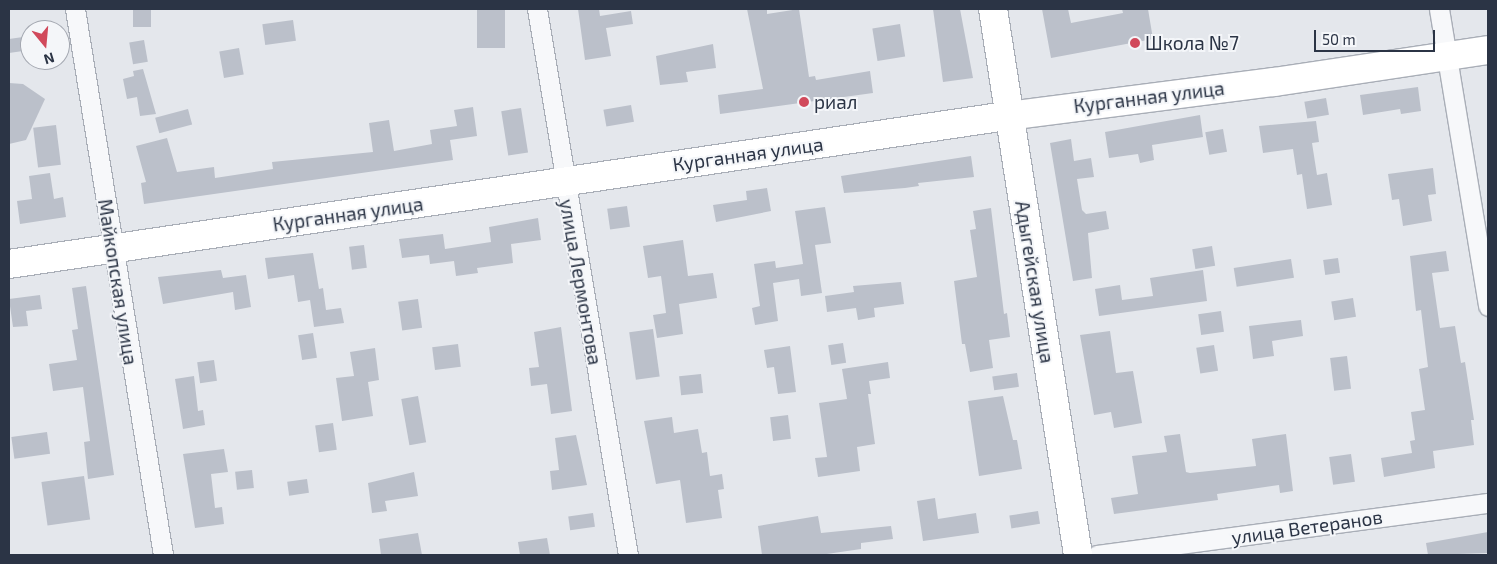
<!DOCTYPE html>
<meta charset="utf-8">
<style>
body{margin:0}
#map{position:relative;width:1497px;height:564px;overflow:hidden;background:#e4e7ec;font-family:"Exo 2",sans-serif}
div>[style]{position:absolute}
.building>*{inset:0;background:#bbc0ca;transform-origin:0 0}
.roads{filter:drop-shadow(1px 0 #a9aeb7) drop-shadow(-1px 0 #a9aeb7) drop-shadow(0 1px #a9aeb7) drop-shadow(0 -1px #a9aeb7)}
.street>*{height:19px;margin:-9.5px;padding:0 9.5px;transform-origin:9.5px;border-radius:9.5px;background:#f7f8fa}
.secondary>*{height:28px;margin:-14px;padding:0 14px;transform-origin:14px;border-radius:14px;background:#fff}
.dots>*{width:14px;height:14px;translate:-50% -50%;box-sizing:border-box;border:2px solid #f4f6f9;border-radius:50%}
span{translate:-50% -50%;white-space:nowrap;text-align:center;line-height:1.15;-webkit-text-stroke:4px #f4f6f9;paint-order:stroke}
.poi-label{font-size:19px;color:#2b3445}
.left{translate:0 -50%;text-align:left}
.street-label{font-size:19px;color:#2b3445}
.frame{position:absolute;inset:0;border:10px solid #2b3445;pointer-events:none}
.north{position:absolute;left:20px;top:20px;width:50px;height:50px;box-sizing:border-box;background:#f4f6f9;border:1px solid #a4a8b1;border-radius:50%;rotate:163deg;font-size:14px;font-weight:700;line-height:20px;text-align:center;color:#2b3445}
.north::after{content:'';display:block;margin:auto;width:18px;height:22px;background:#d1495b;clip-path:polygon(50% 0,100% 100%,50% 72%,0 100%)}
.scale{position:absolute;left:1314px;top:30px;width:121px;height:22px;box-sizing:border-box;border:2px solid #2b3445;border-top:0;padding-left:6px;font-size:15px;line-height:18px;white-space:nowrap;color:#2b3445;-webkit-text-stroke:4px #f4f6f9;paint-order:stroke}
</style>
<div id="map">
<div class="building">
<div style="left:133px;top:9px;width:18px;height:18px"></div>
<div style="left:477px;top:9px;width:28px;height:39px"></div>
<div style="clip-path:polygon(578px 9px,599px 9px,600px 16px,631px 11px,633px 24px,606px 28px,611px 56px,585px 60px)"></div>
<div style="clip-path:polygon(747px 9px,767px 9px,767px 14px,799px 9px,809px 77px,815px 76px,816px 80px,870px 71px,873px 93px,720px 114px,718px 95px,763px 89px)"></div>
<div style="clip-path:polygon(933px 9px,960px 9px,973px 78px,943px 82px)"></div>
<div style="clip-path:polygon(1042px 9px,1068px 9px,1071px 23px,1123px 13px,1122px 9px,1148px 9px,1153px 39px,1051px 58px)"></div>
<div style="left:293px;top:20px;width:21px;height:31px;rotate:82deg"></div>
<div style="left:900px;top:24px;width:33px;height:28px;rotate:81deg"></div>
<div style="clip-path:polygon(30px 36px,30px 50px,9px 53px,9px 39px)"></div>
<div style="left:144px;top:40px;width:22px;height:15px;rotate:80deg"></div>
<div style="clip-path:polygon(713px 44px,716px 68px,686px 72px,688px 82px,660px 85px,656px 56px)"></div>
<div style="left:239px;top:48px;width:27px;height:20px;rotate:80deg"></div>
<div style="clip-path:polygon(143px 69px,156px 114px,140px 116px,137px 97px,127px 99px,123px 79px,134px 76px,133px 71px)"></div>
<div style="clip-path:polygon(9px 83px,23px 84px,45px 99px,26px 140px,9px 144px)"></div>
<div style="clip-path:polygon(1418px 87px,1421px 111px,1401px 114px,1400px 109px,1363px 115px,1360px 95px)"></div>
<div style="left:1326px;top:98px;width:17px;height:22px;rotate:80deg"></div>
<div style="left:631px;top:105px;width:17px;height:28px;rotate:80deg"></div>
<div style="clip-path:polygon(473px 107px,477px 136px,450px 140px,453px 160px,144px 204px,141px 183px,146px 182px,136px 146px,167px 138px,177px 172px,214px 167px,215px 178px,273px 169px,272px 162px,373px 152px,369px 123px,389px 120px,394px 151px,432px 144px,430px 130px,457px 126px,454px 110px)"></div>
<div style="left:521px;top:108px;width:45px;height:20px;rotate:81deg"></div>
<div style="left:188px;top:109px;width:16px;height:34px;rotate:75deg"></div>
<div style="clip-path:polygon(1200px 115px,1203px 137px,1152px 145px,1154px 160px,1140px 163px,1138px 154px,1109px 158px,1105px 132px)"></div>
<div style="clip-path:polygon(1316px 121px,1319px 142px,1312px 143px,1317px 175px,1327px 173px,1332px 205px,1307px 209px,1302px 174px,1297px 175px,1293px 149px,1263px 153px,1259px 126px)"></div>
<div style="left:56px;top:125px;width:40px;height:23px;rotate:83deg"></div>
<div style="left:1223px;top:129px;width:23px;height:18px;rotate:80deg"></div>
<div style="clip-path:polygon(1071px 139px,1074px 161px,1091px 158px,1094px 177px,1077px 179px,1082px 210px,1086px 214px,1106px 211px,1109px 229px,1088px 233px,1092px 278px,1073px 281px,1050px 143px)"></div>
<div style="clip-path:polygon(971px 156px,974px 177px,918px 183px,919px 186px,905px 188px,844px 193px,841px 176px)"></div>
<div style="clip-path:polygon(1433px 168px,1436px 194px,1428px 195px,1432px 221px,1403px 226px,1399px 199px,1392px 200px,1388px 174px)"></div>
<div style="clip-path:polygon(50px 173px,54px 199px,63px 197px,66px 217px,20px 224px,17px 201px,32px 199px,29px 176px)"></div>
<div style="clip-path:polygon(767px 188px,771px 211px,716px 222px,713px 205px,747px 200px,746px 191px)"></div>
<div style="left:627px;top:206px;width:21px;height:20px;rotate:82deg"></div>
<div style="clip-path:polygon(825px 207px,831px 243px,815px 245px,822px 293px,801px 296px,799px 279px,773px 283px,778px 321px,755px 325px,752px 308px,760px 306px,754px 264px,775px 261px,776px 268px,803px 264px,795px 211px)"></div>
<div style="clip-path:polygon(991px 208px,1004px 314px,1007px 313px,1010px 337px,989px 340px,993px 368px,970px 372px,965px 344px,962px 344px,954px 281px,977px 277px,970px 230px,976px 229px,973px 211px)"></div>
<div style="clip-path:polygon(538px 218px,541px 240px,511px 244px,513px 263px,477px 268px,478px 273px,456px 276px,454px 261px,430px 264px,429px 255px,402px 258px,399px 239px,443px 234px,445px 249px,491px 242px,489px 227px)"></div>
<div style="clip-path:polygon(683px 240px,688px 276px,713px 273px,717px 298px,679px 304px,683px 334px,657px 338px,653px 315px,666px 313px,661px 276px,648px 278px,643px 246px)"></div>
<div style="left:364px;top:245px;width:23px;height:15px;rotate:83deg"></div>
<div style="left:1212px;top:246px;width:20px;height:20px;rotate:81deg"></div>
<div style="clip-path:polygon(1446px 251px,1449px 271px,1432px 273px,1440px 328px,1455px 326px,1461px 363px,1465px 362px,1474px 420px,1471px 420px,1474px 445px,1433px 451px,1435px 468px,1384px 477px,1381px 458px,1412px 453px,1410px 441px,1415px 440px,1411px 412px,1425px 410px,1419px 369px,1428px 367px,1421px 310px,1416px 311px,1410px 256px)"></div>
<div style="clip-path:polygon(313px 253px,319px 289px,323px 288px,326px 310px,341px 308px,344px 323px,314px 327px,310px 300px,298px 302px,294px 275px,268px 279px,265px 258px)"></div>
<div style="left:1338px;top:258px;width:15px;height:15px;rotate:82deg"></div>
<div style="left:1291px;top:259px;width:19px;height:58px;rotate:81deg"></div>
<div style="clip-path:polygon(221px 270px,223px 278px,246px 275px,251px 307px,235px 310px,233px 292px,163px 304px,158px 277px)"></div>
<div style="clip-path:polygon(1203px 270px,1207px 301px,1099px 316px,1095px 289px,1120px 285px,1122px 300px,1153px 296px,1150px 278px)"></div>
<div style="clip-path:polygon(901px 282px,904px 304px,874px 308px,875px 317px,858px 320px,856px 308px,827px 312px,825px 296px,854px 292px,853px 286px)"></div>
<div style="clip-path:polygon(86px 286px,114px 475px,88px 479px,84px 442px,90px 441px,83px 387px,53px 391px,49px 364px,77px 360px,72px 330px,78px 329px,72px 288px)"></div>
<div style="clip-path:polygon(40px 295px,42px 309px,26px 311px,28px 326px,13px 327px,9px 299px)"></div>
<div style="left:1353px;top:298px;width:19px;height:22px;rotate:81deg"></div>
<div style="left:418px;top:299px;width:29px;height:20px;rotate:82deg"></div>
<div style="left:1221px;top:311px;width:21px;height:23px;rotate:82deg"></div>
<div style="clip-path:polygon(1301px 320px,1303px 336px,1272px 341px,1274px 356px,1253px 359px,1249px 326px)"></div>
<div style="clip-path:polygon(561px 327px,572px 411px,551px 414px,547px 384px,531px 386px,529px 368px,539px 367px,534px 332px)"></div>
<div style="left:653px;top:329px;width:48px;height:24px;rotate:82deg"></div>
<div style="clip-path:polygon(1110px 331px,1116px 373px,1133px 371px,1142px 423px,1114px 428px,1111px 412px,1094px 415px,1080px 335px)"></div>
<div style="left:313px;top:333px;width:25px;height:15px;rotate:81deg"></div>
<div style="left:843px;top:343px;width:20px;height:15px;rotate:81deg"></div>
<div style="left:458px;top:344px;width:23px;height:26px;rotate:83deg"></div>
<div style="left:1214px;top:345px;width:26px;height:18px;rotate:81deg"></div>
<div style="clip-path:polygon(790px 346px,796px 392px,778px 394px,774px 367px,767px 368px,764px 350px)"></div>
<div style="clip-path:polygon(375px 348px,379px 380px,368px 382px,373px 416px,342px 421px,336px 378px,354px 376px,350px 352px)"></div>
<div style="left:1347px;top:356px;width:33px;height:17px;rotate:83deg"></div>
<div style="left:214px;top:360px;width:21px;height:17px;rotate:82deg"></div>
<div style="clip-path:polygon(888px 362px,890px 378px,869px 381px,871px 394px,868px 394px,875px 444px,857px 447px,860px 471px,818px 477px,815px 458px,827px 457px,819px 403px,847px 399px,842px 369px)"></div>
<div style="left:1017px;top:373px;width:14px;height:25px;rotate:82deg"></div>
<div style="left:701px;top:374px;width:19px;height:22px;rotate:84deg"></div>
<div style="clip-path:polygon(194px 376px,198px 411px,203px 410px,205px 425px,183px 429px,175px 379px)"></div>
<div style="left:418px;top:396px;width:47px;height:17px;rotate:80deg"></div>
<div style="clip-path:polygon(1003px 396px,1013px 440px,1017px 440px,1022px 469px,979px 476px,968px 401px)"></div>
<div style="left:788px;top:415px;width:24px;height:18px;rotate:83deg"></div>
<div style="clip-path:polygon(672px 417px,674px 433px,698px 429px,702px 453px,707px 452px,710px 476px,722px 474px,724px 489px,718px 490px,722px 518px,686px 523px,680px 480px,656px 484px,644px 421px)"></div>
<div style="left:333px;top:423px;width:27px;height:18px;rotate:82deg"></div>
<div style="left:47px;top:432px;width:22px;height:36px;rotate:82deg"></div>
<div style="clip-path:polygon(1180px 434px,1186px 472px,1190px 473px,1256px 466px,1252px 439px,1286px 434px,1293px 491px,1280px 493px,1279px 485px,1217px 494px,1218px 500px,1114px 514px,1111px 498px,1138px 494px,1132px 456px,1167px 452px,1164px 436px)"></div>
<div style="clip-path:polygon(576px 435px,587px 485px,552px 490px,550px 471px,559px 470px,555px 438px)"></div>
<div style="clip-path:polygon(224px 449px,228px 472px,211px 474px,215px 508px,222px 507px,224px 524px,195px 528px,183px 454px)"></div>
<div style="left:1351px;top:454px;width:28px;height:22px;rotate:82deg"></div>
<div style="left:252px;top:470px;width:18px;height:17px;rotate:84deg"></div>
<div style="clip-path:polygon(414px 472px,418px 496px,385px 501px,387px 511px,372px 513px,368px 483px)"></div>
<div style="left:84px;top:476px;width:44px;height:43px;rotate:82deg"></div>
<div style="left:307px;top:479px;width:14px;height:20px;rotate:82deg"></div>
<div style="clip-path:polygon(935px 498px,938px 519px,976px 513px,979px 533px,923px 541px,917px 501px)"></div>
<div style="left:1038px;top:511px;width:13px;height:29px;rotate:81deg"></div>
<div style="left:593px;top:513px;width:14px;height:25px;rotate:82deg"></div>
<div style="clip-path:polygon(818px 516px,821px 533px,891px 526px,893px 539px,861px 543px,861px 549px,820px 555px,762px 555px,758px 526px)"></div>
<div style="clip-path:polygon(1488px 532px,1488px 553px,1428px 555px,1426px 543px)"></div>
<div style="clip-path:polygon(418px 533px,422px 555px,381px 555px,379px 539px)"></div>
<div style="clip-path:polygon(547px 538px,550px 555px,520px 555px,518px 542px)"></div>
</div>
<div class="roads">
<div class="street">
<div style="left:75px;top:9px;width:553px;rotate:80.84deg"></div>
<div style="left:537px;top:9px;width:554px;rotate:80.54deg"></div>
<div style="left:1439px;top:9px;width:301px;rotate:80.6deg"></div>
<div style="left:1097px;top:555px;width:394px;rotate:-7.6deg"></div>
</div>
<div class="secondary">
<div style="left:993px;top:9px;width:553px;rotate:81.15deg"></div>
<div style="left:9px;top:264px;width:1009px;rotate:-8.44deg"></div>
<div style="left:1007px;top:116px;width:269px;rotate:-7.3deg"></div>
<div style="left:1274px;top:82px;width:216px;rotate:-8.5deg"></div>
</div>
</div>
<div class="dots">
<div style="left:1135px;top:43px;background:#d1495b"></div>
<div style="left:804px;top:102px;background:#d1495b"></div>
</div>
<div class="poi-label">
<span class="left" style="left:1145px;top:43px">Школа №7</span>
<span class="left" style="left:814px;top:102px">риал</span>
</div>
<div class="street-label">
<span style="left:1149px;top:97px;rotate:-7deg">Курганная улица</span>
<span style="left:748px;top:154px;rotate:-8deg">Курганная улица</span>
<span style="left:348px;top:214px;rotate:-8deg">Курганная улица</span>
<span style="left:118px;top:282px;rotate:81deg">Майкопская улица</span>
<span style="left:581px;top:282px;rotate:80deg">улица Лермонтова</span>
<span style="left:1035px;top:282px;rotate:81deg">Адыгейская улица</span>
<span style="left:1307px;top:527px;rotate:-8deg">улица Ветеранов</span>
</div>
<div class="frame"></div>
<div class="north">N</div>
<div class="scale">50 m</div>
</div>
